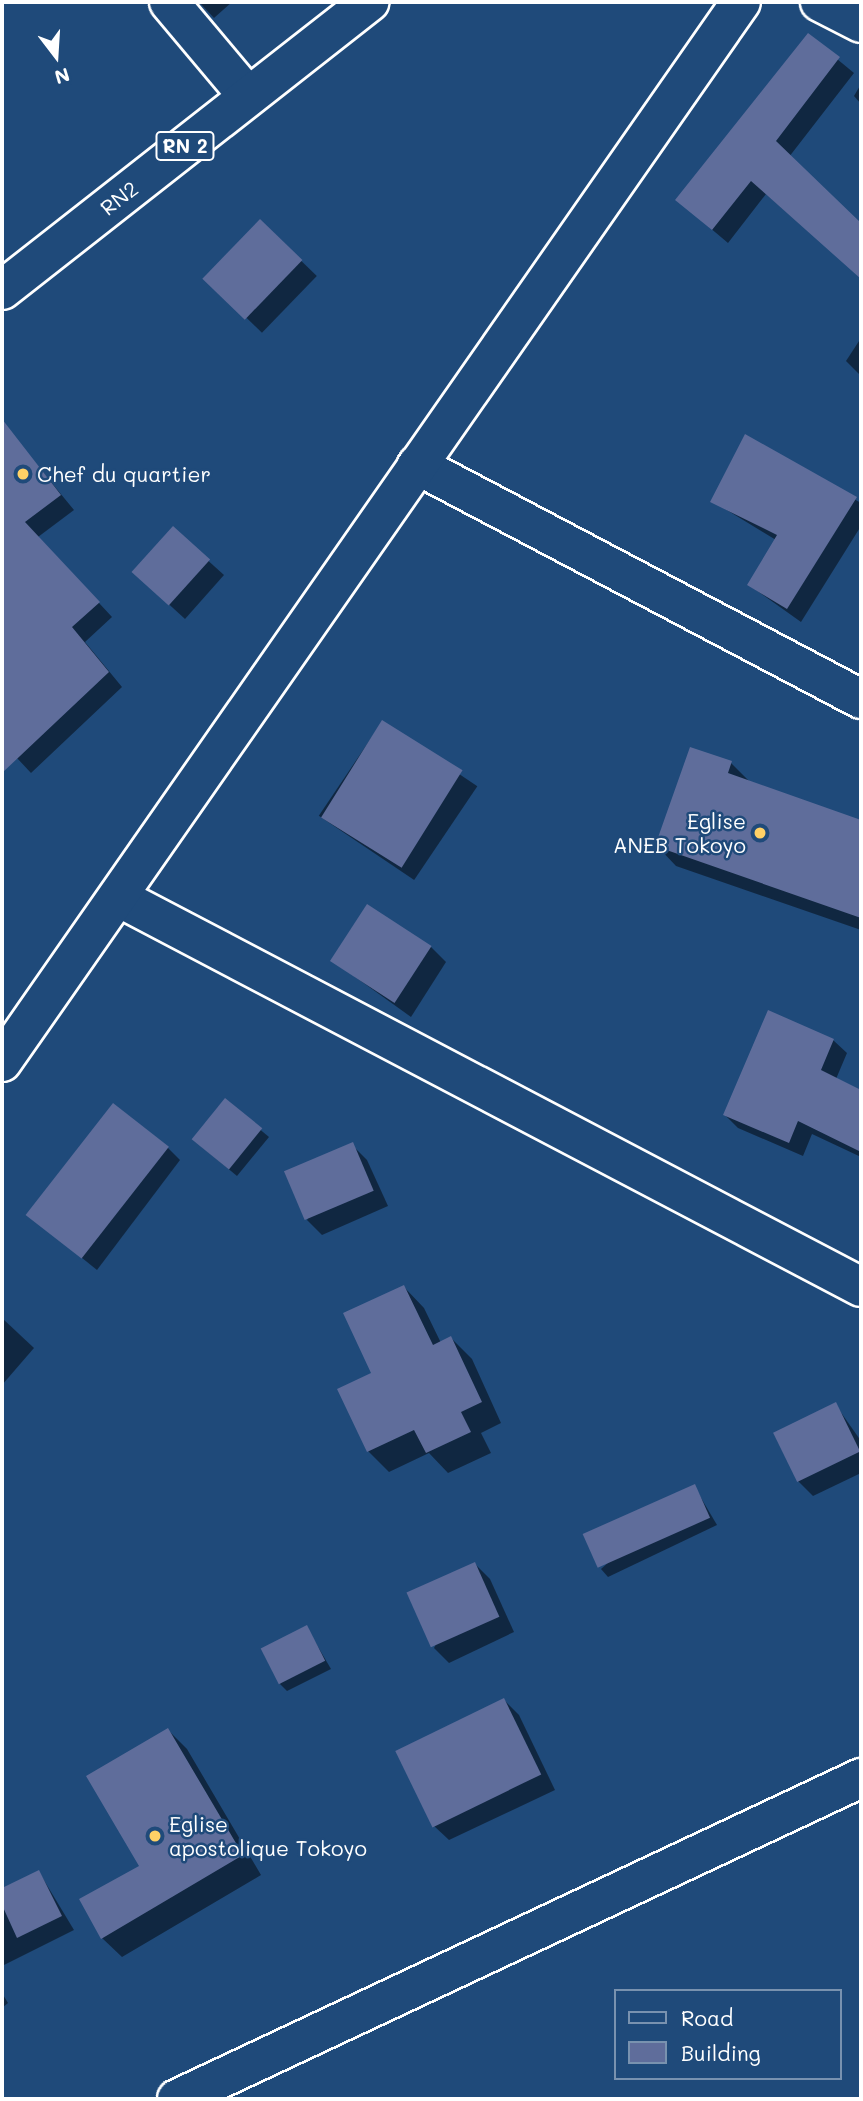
<!DOCTYPE html>
<style>
body{margin:0}
#map{position:relative;width:863px;height:2101px;overflow:hidden;background:#1f4a7a;font-family:Mali,sans-serif}
div>[style]{position:absolute}
.shadow>*{inset:0;background:#0007;transform-origin:0 0}
.building>*{inset:0;background:#5f6d9b;transform-origin:0 0}
.roads{filter:drop-shadow(2px 0 #fff) drop-shadow(-2px 0 #fff) drop-shadow(0 2px #fff) drop-shadow(0 -2px #fff)}
.minor>*{height:38px;margin:-19px;padding:0 19px;transform-origin:19px;border-radius:19px;background:#1f4a7a}
.tertiary>*{height:38px;margin:-19px;padding:0 19px;transform-origin:19px;border-radius:19px;background:#1f4a7a}
.primary>*{height:38px;margin:-19px;padding:0 19px;transform-origin:19px;border-radius:19px;background:#1f4a7a}
.dots>*{width:19px;height:19px;translate:-50% -50%;box-sizing:border-box;border:4px solid #1f4a7a;border-radius:50%}
span{translate:-50% -50%;white-space:nowrap;text-align:center;line-height:1.15;-webkit-text-stroke:5px #1f4a7a;paint-order:stroke}
.shield-label span{padding:2px 5px;background:#1f4a7a;border:2px solid;border-radius:5px;-webkit-text-stroke-width:0}
.shield-label{font-size:19px;color:#fff;font-weight:700}
.street-label{font-size:21px;color:#fff}
.poi-label{font-size:21px;color:#fff}
.left{translate:0 -50%;text-align:left}
.right{translate:-100% -50%;text-align:right}
.frame{position:absolute;inset:0;border:4px solid #fff;pointer-events:none}
.legend{position:absolute;left:614px;top:1989px;width:228px;height:91px;box-sizing:border-box;background:#1f4a7a;border:2px solid #7992af;margin:0;padding:9px 12px;list-style:none;font-size:21px;color:#fff}
.legend li{display:flex;align-items:center;gap:14px;height:35px}
.legend b{width:35px;border:2px solid #7992af}
.north{position:absolute;left:21px;top:21px;width:70px;height:70px;-webkit-text-stroke:5px #1f4a7a;paint-order:stroke;rotate:163deg;font-size:19px;font-weight:700;line-height:28px;text-align:center;color:#fff}
.north::after{content:'';display:block;margin:auto;width:24px;height:32px;background:#fff;clip-path:polygon(50% 0,100% 100%,50% 72%,0 100%)}
</style>
<div id="map">
<div class="shadow">
<div style="clip-path:polygon(199px 2px,232px 2px,214px 18px)"></div>
<div style="clip-path:polygon(808px 35px,854px 73px,789px 157px,861px 226px,861px 277px,766px 194px,728px 243px,677px 200px)"></div>
<div style="clip-path:polygon(861px 84px,861px 104px,854px 96px)"></div>
<div style="left:260px;top:221px;width:79px;height:79px;rotate:44deg"></div>
<div style="clip-path:polygon(861px 338px,861px 376px,846px 361px)"></div>
<div style="clip-path:polygon(746px 437px,861px 503px,861px 526px,801px 622px,749px 585px,776px 540px,712px 501px)"></div>
<div style="clip-path:polygon(18px 442px,74px 510px,38px 537px,112px 617px,85px 642px,122px 687px,31px 773px,2px 742px,2px 455px)"></div>
<div style="clip-path:polygon(173px 529px,224px 575px,185px 619px,150px 587px)"></div>
<div style="left:382px;top:722px;width:115px;height:113px;rotate:34deg"></div>
<div style="clip-path:polygon(731px 763px,751px 783px,861px 821px,861px 930px,676px 866px,657px 846px)"></div>
<div style="clip-path:polygon(431px 947px,446px 962px,411px 1017px,333px 961px)"></div>
<div style="clip-path:polygon(833px 1040px,847px 1053px,836px 1079px,861px 1092px,861px 1157px,812px 1134px,803px 1156px,738px 1128px,725px 1115px)"></div>
<div style="clip-path:polygon(226px 1101px,269px 1137px,237px 1176px,202px 1147px)"></div>
<div style="clip-path:polygon(352px 1145px,367px 1160px,388px 1206px,322px 1235px,307px 1220px)"></div>
<div style="clip-path:polygon(167px 1147px,180px 1160px,97px 1270px,31px 1217px)"></div>
<div style="clip-path:polygon(404px 1287px,424px 1308px,441px 1343px,451px 1338px,472px 1359px,501px 1423px,481px 1433px,491px 1453px,448px 1473px,429px 1453px,389px 1472px,368px 1451px,373px 1374px)"></div>
<div style="clip-path:polygon(2px 1318px,34px 1348px,2px 1385px)"></div>
<div style="clip-path:polygon(835px 1404px,861px 1441px,861px 1473px,813px 1496px,798px 1481px)"></div>
<div style="clip-path:polygon(694px 1486px,717px 1525px,608px 1577px,601px 1569px)"></div>
<div style="clip-path:polygon(475px 1564px,490px 1579px,514px 1632px,449px 1663px,434px 1648px)"></div>
<div style="clip-path:polygon(307px 1628px,331px 1669px,287px 1691px,280px 1684px)"></div>
<div style="clip-path:polygon(504px 1700px,519px 1715px,555px 1790px,449px 1840px,433px 1825px)"></div>
<div style="clip-path:polygon(168px 1730px,187px 1749px,261px 1875px,122px 1957px,102px 1938px,141px 1867px)"></div>
<div style="clip-path:polygon(39px 1872px,74px 1930px,2px 1966px,2px 1890px)"></div>
<div style="clip-path:polygon(2px 1993px,8px 2003px,2px 2008px)"></div>
</div>
<div class="building">
<div style="clip-path:polygon(808px 33px,840px 57px,776px 141px,861px 223px,861px 279px,751px 181px,712px 230px,675px 200px)"></div>
<div style="left:260px;top:219px;width:59px;height:83px;rotate:44deg"></div>
<div style="clip-path:polygon(2px 419px,61px 495px,25px 522px,100px 602px,72px 627px,109px 672px,2px 773px)"></div>
<div style="clip-path:polygon(745px 434px,857px 497px,787px 609px,747px 585px,777px 535px,710px 502px)"></div>
<div style="left:173px;top:526px;width:50px;height:62px;rotate:42deg"></div>
<div style="left:382px;top:720px;width:95px;height:115px;rotate:32deg"></div>
<div style="clip-path:polygon(690px 747px,732px 761px,728px 773px,861px 820px,861px 918px,655px 846px)"></div>
<div style="left:367px;top:904px;width:77px;height:68px;rotate:33deg"></div>
<div style="clip-path:polygon(768px 1010px,834px 1039px,821px 1070px,861px 1090px,861px 1152px,798px 1121px,789px 1143px,723px 1115px)"></div>
<div style="left:225px;top:1098px;width:48px;height:53px;rotate:39deg"></div>
<div style="left:113px;top:1103px;width:71px;height:142px;rotate:38deg"></div>
<div style="left:353px;top:1142px;width:53px;height:75px;rotate:67deg"></div>
<div style="clip-path:polygon(404px 1285px,433px 1345px,451px 1336px,482px 1402px,461px 1412px,471px 1432px,426px 1453px,414px 1430px,367px 1452px,337px 1389px,371px 1373px,343px 1313px)"></div>
<div style="left:836px;top:1402px;width:55px;height:70px;rotate:64deg"></div>
<div style="left:695px;top:1484px;width:37px;height:123px;rotate:66deg"></div>
<div style="left:475px;top:1562px;width:60px;height:75px;rotate:66deg"></div>
<div style="left:307px;top:1625px;width:40px;height:52px;rotate:63deg"></div>
<div style="left:504px;top:1698px;width:85px;height:121px;rotate:64deg"></div>
<div style="clip-path:polygon(168px 1728px,243px 1855px,101px 1939px,79px 1899px,139px 1866px,86px 1776px)"></div>
<div style="clip-path:polygon(39px 1870px,62px 1916px,17px 1938px,2px 1905px,2px 1888px)"></div>
</div>
<div class="roads">
<div class="minor">
<div style="left:169px;top:2px;width:123px;rotate:50deg"></div>
<div style="left:820px;top:2px;width:46px;rotate:27.1deg"></div>
<div style="left:417px;top:465px;width:502px;rotate:27.79deg"></div>
<div style="left:118px;top:897px;width:839px;rotate:27.69deg"></div>
<div style="left:2px;top:1062px;width:1292px;rotate:-55.12deg"></div>
</div>
<div class="tertiary">
<div style="left:177px;top:2099px;width:756px;rotate:-25.14deg"></div>
</div>
<div class="primary">
<div style="left:2px;top:290px;width:467px;rotate:-38.1deg"></div>
</div>
</div>
<div class="dots">
<div style="left:23px;top:474px;background:#ffd166"></div>
<div style="left:760px;top:833px;background:#ffd166"></div>
<div style="left:155px;top:1836px;background:#ffd166"></div>
</div>
<div class="shield-label">
<span style="left:185px;top:146px">RN 2</span>
</div>
<div class="street-label">
<span style="left:119px;top:198px;rotate:-38deg">RN2</span>
</div>
<div class="poi-label">
<span class="left" style="left:37px;top:474px">Chef du quartier</span>
<span class="right" style="left:746px;top:833px">Eglise<br>ANEB Tokoyo</span>
<span class="left" style="left:169px;top:1836px">Eglise<br>apostolique Tokoyo</span>
</div>
<div class="frame"></div>
<ul class="legend">
<li><b style="height:9px;background:#1f4a7a"></b>Road</li>
<li><b style="height:19px;background:#5f6d9b"></b>Building</li>
</ul>
<div class="north">N</div>
</div>
